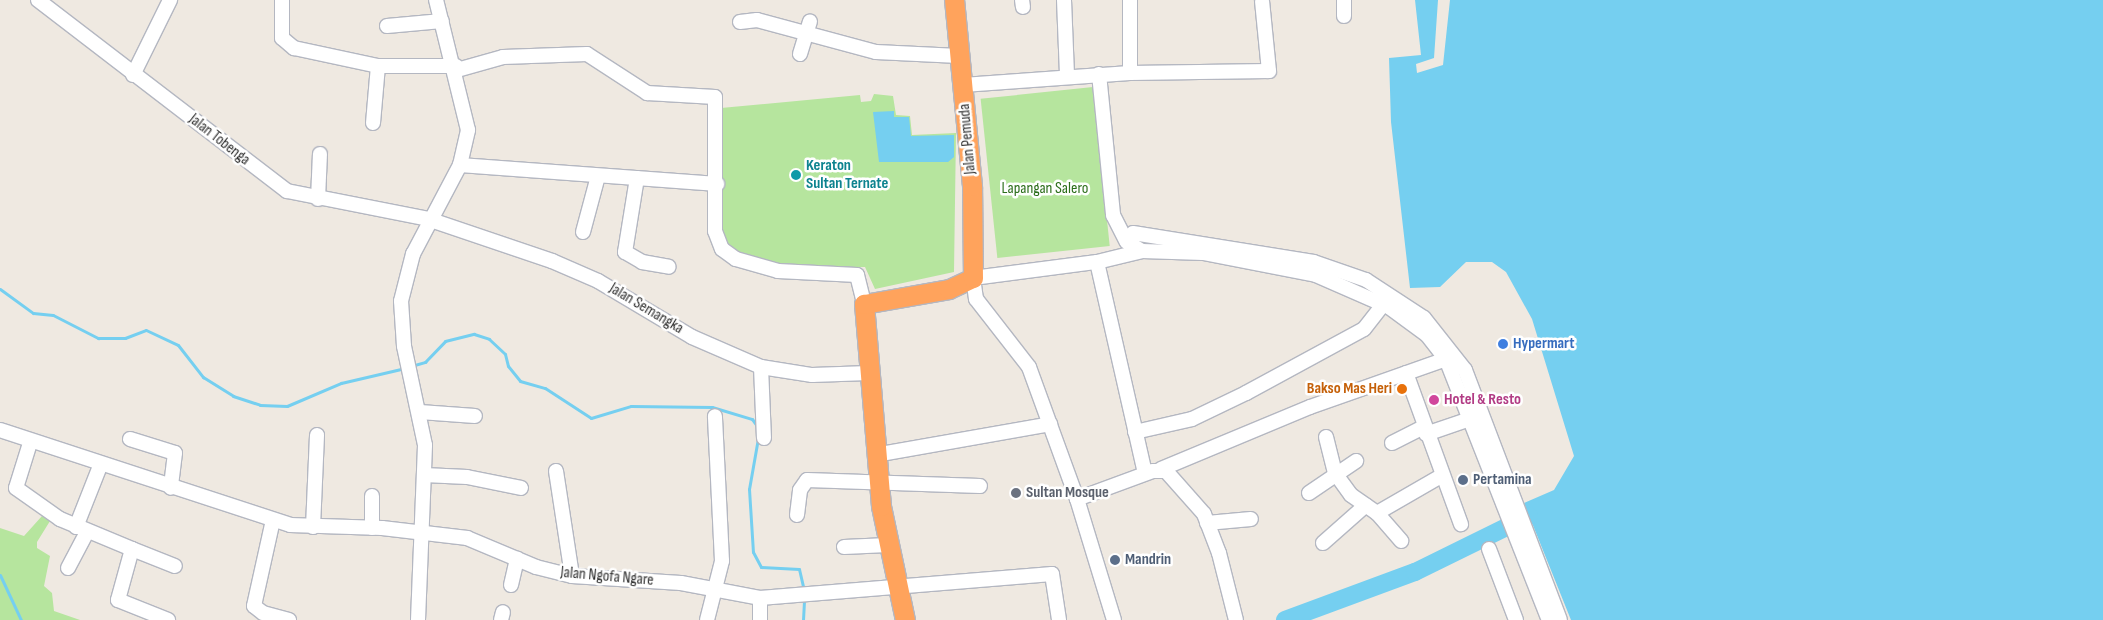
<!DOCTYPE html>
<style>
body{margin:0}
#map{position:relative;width:2103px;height:620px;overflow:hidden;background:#efe9e1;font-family:"Sofia Sans Condensed",sans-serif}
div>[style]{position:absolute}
.green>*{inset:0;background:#b6e59e;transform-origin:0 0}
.water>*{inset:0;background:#75cff0}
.pier>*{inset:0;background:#efe9e1}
.stream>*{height:3px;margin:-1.5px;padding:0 1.5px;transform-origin:1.5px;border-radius:1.5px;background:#75cff0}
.river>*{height:18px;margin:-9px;padding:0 9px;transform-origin:9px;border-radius:9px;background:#75cff0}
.roads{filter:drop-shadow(1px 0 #b4b7c1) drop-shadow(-1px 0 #b4b7c1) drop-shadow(0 1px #b4b7c1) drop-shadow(0 -1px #b4b7c1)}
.minor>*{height:14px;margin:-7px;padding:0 7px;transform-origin:7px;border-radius:7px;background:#fff}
.highway>*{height:19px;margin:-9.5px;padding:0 9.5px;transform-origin:9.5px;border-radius:9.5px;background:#ffa35c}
.dots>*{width:14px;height:14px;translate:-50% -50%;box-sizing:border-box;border:2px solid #fff;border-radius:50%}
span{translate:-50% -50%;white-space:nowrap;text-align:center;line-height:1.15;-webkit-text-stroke:5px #fff;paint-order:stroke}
.street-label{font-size:16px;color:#2e2e2e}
.culture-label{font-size:16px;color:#0d838f;font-weight:700}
.left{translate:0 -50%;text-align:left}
.park-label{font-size:16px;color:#2c6e1b}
.shop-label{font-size:16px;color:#366cbe;font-weight:700}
.food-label{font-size:16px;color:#c56008;font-weight:700}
.right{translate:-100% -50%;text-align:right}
.hotel-label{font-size:16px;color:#b23c85;font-weight:700}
.service-label{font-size:16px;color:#4e5e75;font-weight:700}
.worship-label{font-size:16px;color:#5b616d;font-weight:700}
</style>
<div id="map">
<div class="green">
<div style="left:1093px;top:87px;width:160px;height:113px;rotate:84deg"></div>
<div style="clip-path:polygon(874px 94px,893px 96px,896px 115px,910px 116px,912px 135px,956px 133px,954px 272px,875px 289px,865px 267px,795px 268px,750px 260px,725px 247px,718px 218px,721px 108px,860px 95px,861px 102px,871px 101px)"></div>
<div style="clip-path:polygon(42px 516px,50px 521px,37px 542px,37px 548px,50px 556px,44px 586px,52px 593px,54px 611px,80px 620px,0 620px,0 528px,24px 536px)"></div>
</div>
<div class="water">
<div style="clip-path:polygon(1415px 0,2103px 0,2103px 620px,1571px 620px,1524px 503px,1554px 490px,1574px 456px,1532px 319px,1506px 272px,1492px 262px,1466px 262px,1440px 287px,1410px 288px,1391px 122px,1389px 58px,1421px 55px)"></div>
<div style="clip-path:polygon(894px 111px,894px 117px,909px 117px,911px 136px,954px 135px,954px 157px,948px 162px,879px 162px,873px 112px)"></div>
</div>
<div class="pier">
<div style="clip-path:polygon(1438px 0,1450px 0,1443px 65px,1417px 73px,1416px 64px,1434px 58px)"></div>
</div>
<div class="stream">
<div style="left:0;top:289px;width:41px;rotate:36deg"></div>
<div style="left:33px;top:313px;width:20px;rotate:6deg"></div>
<div style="left:53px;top:315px;width:51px;rotate:27.1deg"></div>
<div style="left:98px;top:338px;width:27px"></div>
<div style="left:125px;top:338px;width:22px;rotate:-21deg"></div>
<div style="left:146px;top:330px;width:35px;rotate:25deg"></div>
<div style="left:178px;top:345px;width:41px;rotate:52deg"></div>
<div style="left:203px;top:377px;width:36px;rotate:32deg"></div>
<div style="left:233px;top:396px;width:28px;rotate:18deg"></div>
<div style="left:260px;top:405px;width:27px;rotate:2deg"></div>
<div style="left:287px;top:406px;width:59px;rotate:-23.1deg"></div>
<div style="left:341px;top:383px;width:66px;rotate:-13.2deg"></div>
<div style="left:411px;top:366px;width:15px;rotate:-16deg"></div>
<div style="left:425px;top:362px;width:29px;rotate:-46deg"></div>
<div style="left:445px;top:341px;width:30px;rotate:-14deg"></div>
<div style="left:474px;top:334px;width:16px;rotate:18deg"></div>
<div style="left:489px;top:339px;width:22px;rotate:43deg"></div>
<div style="left:505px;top:354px;width:12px;rotate:76deg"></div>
<div style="left:508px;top:366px;width:19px;rotate:51deg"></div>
<div style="left:520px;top:381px;width:26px;rotate:16deg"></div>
<div style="left:545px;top:388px;width:55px;rotate:33.1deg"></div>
<div style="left:591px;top:418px;width:42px;rotate:-16.7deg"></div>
<div style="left:631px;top:406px;width:81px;rotate:0.7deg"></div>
<div style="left:712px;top:407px;width:42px;rotate:16.7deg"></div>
<div style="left:752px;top:419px;width:9px;rotate:54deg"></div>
<div style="left:758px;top:438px;width:52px;rotate:100deg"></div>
<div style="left:749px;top:489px;width:63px;rotate:86.4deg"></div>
<div style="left:753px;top:552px;width:17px;rotate:62deg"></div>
<div style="left:761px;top:567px;width:38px;rotate:3deg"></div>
<div style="left:799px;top:569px;width:22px;rotate:77deg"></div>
<div style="left:0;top:575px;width:50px;rotate:65deg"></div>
<div style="left:803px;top:620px;width:21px;rotate:-87deg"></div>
</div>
<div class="river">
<div style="left:1285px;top:620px;width:139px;rotate:-20.3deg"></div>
<div style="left:1415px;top:572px;width:127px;rotate:-26.2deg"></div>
</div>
<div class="roads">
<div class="minor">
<div style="left:38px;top:0;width:314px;rotate:37.5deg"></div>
<div style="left:287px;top:191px;width:144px;rotate:11.2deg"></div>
<div style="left:428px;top:219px;width:131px;rotate:18.7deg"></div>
<div style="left:552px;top:261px;width:50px;rotate:23.5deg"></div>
<div style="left:598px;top:281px;width:109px;rotate:30.8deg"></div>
<div style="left:692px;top:337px;width:75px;rotate:23.5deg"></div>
<div style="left:761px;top:367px;width:52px;rotate:8.9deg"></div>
<div style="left:812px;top:375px;width:57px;rotate:-2deg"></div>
<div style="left:282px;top:0;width:38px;rotate:90deg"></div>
<div style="left:282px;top:38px;width:16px;rotate:40deg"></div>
<div style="left:294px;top:48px;width:86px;rotate:12.1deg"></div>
<div style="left:378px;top:66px;width:78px"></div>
<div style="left:1022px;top:0;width:7px;rotate:82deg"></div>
<div style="left:1064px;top:0;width:76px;rotate:87.7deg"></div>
<div style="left:1344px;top:0;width:16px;rotate:90deg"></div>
<div style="left:740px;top:22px;width:17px;rotate:-7deg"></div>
<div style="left:757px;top:20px;width:123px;rotate:15.1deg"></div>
<div style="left:876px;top:52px;width:83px;rotate:2.8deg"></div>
<div style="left:387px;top:26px;width:55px;rotate:-5.2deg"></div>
<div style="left:800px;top:54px;width:34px;rotate:-73deg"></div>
<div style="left:457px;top:70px;width:48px;rotate:-15.8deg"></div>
<div style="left:503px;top:57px;width:84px;rotate:-2deg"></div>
<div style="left:587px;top:54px;width:72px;rotate:33deg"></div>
<div style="left:647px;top:93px;width:68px;rotate:3.4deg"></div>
<div style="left:715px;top:97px;width:134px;rotate:90deg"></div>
<div style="left:715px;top:231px;width:19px;rotate:69deg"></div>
<div style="left:722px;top:249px;width:17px;rotate:36deg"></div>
<div style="left:736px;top:259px;width:44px;rotate:15.9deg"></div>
<div style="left:778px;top:271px;width:79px;rotate:2.9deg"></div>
<div style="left:857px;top:275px;width:30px;rotate:76deg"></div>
<div style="left:1130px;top:73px;width:73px;rotate:-90deg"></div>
<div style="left:1099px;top:74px;width:142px;rotate:84.3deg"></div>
<div style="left:1113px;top:215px;width:30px;rotate:63deg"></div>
<div style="left:1127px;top:242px;width:17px;rotate:31deg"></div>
<div style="left:133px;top:75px;width:84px;rotate:-63.7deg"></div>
<div style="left:963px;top:85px;width:167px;rotate:-4.1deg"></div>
<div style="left:1130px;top:73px;width:139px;rotate:-0.8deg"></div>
<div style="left:1269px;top:71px;width:70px;rotate:-95.7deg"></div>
<div style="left:373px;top:123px;width:57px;rotate:-85deg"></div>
<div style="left:460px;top:165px;width:258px;rotate:4.2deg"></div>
<div style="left:637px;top:178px;width:75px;rotate:99.2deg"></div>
<div style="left:625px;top:252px;width:20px;rotate:30deg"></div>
<div style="left:642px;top:262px;width:27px;rotate:10deg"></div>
<div style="left:318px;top:199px;width:45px;rotate:-87.5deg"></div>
<div style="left:583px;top:232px;width:58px;rotate:-75deg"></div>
<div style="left:1133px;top:233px;width:183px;rotate:9.1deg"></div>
<div style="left:1314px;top:262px;width:55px;rotate:19.1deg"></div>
<div style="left:1366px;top:280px;width:69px;rotate:33.2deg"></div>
<div style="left:1424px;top:318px;width:66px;rotate:51.7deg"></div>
<div style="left:1465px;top:370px;width:267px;rotate:69.2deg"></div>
<div style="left:1097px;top:262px;width:216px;rotate:77.2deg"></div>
<div style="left:761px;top:367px;width:71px;rotate:87.6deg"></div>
<div style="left:1406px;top:373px;width:161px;rotate:70deg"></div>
<div style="left:420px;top:412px;width:55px;rotate:4.2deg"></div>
<div style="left:0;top:430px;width:305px;rotate:18.1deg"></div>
<div style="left:290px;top:525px;width:92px;rotate:1.9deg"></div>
<div style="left:382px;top:528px;width:86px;rotate:6.7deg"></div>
<div style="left:467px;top:538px;width:75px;rotate:22.8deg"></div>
<div style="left:536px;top:567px;width:37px;rotate:14deg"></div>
<div style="left:572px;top:576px;width:109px;rotate:3.7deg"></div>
<div style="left:681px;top:583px;width:80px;rotate:10.8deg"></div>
<div style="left:760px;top:598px;width:293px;rotate:-4.7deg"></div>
<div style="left:1052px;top:574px;width:47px;rotate:81.3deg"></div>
<div style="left:1135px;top:432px;width:58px;rotate:-12.8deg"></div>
<div style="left:1192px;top:419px;width:60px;rotate:-25.7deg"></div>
<div style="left:1246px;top:393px;width:134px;rotate:-28.5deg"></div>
<div style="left:1364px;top:329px;width:33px;rotate:-52deg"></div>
<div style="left:1426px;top:434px;width:46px;rotate:-18.8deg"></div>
<div style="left:1326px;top:437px;width:37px;rotate:76deg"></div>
<div style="left:1335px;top:473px;width:27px;rotate:54deg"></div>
<div style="left:1351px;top:495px;width:32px;rotate:35deg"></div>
<div style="left:1377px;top:513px;width:74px;rotate:-30deg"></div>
<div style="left:130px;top:439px;width:47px;rotate:17.3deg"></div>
<div style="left:175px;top:453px;width:35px;rotate:97deg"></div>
<div style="left:30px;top:443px;width:47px;rotate:107.3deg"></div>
<div style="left:16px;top:488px;width:54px;rotate:35.2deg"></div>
<div style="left:60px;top:519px;width:78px;rotate:22.6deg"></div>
<div style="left:132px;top:549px;width:53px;rotate:105.4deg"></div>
<div style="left:118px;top:600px;width:54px;rotate:21.8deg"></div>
<div style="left:1392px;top:443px;width:36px;rotate:-27deg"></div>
<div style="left:875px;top:455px;width:178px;rotate:-10deg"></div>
<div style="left:1161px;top:469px;width:161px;rotate:-22.6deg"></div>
<div style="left:1310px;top:407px;width:144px;rotate:-19.4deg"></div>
<div style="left:556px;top:471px;width:106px;rotate:81.3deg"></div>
<div style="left:424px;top:475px;width:43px;rotate:2.7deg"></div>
<div style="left:467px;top:477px;width:55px;rotate:11.5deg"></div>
<div style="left:1309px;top:493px;width:57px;rotate:-34.2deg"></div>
<div style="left:1077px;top:499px;width:81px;rotate:-20.2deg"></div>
<div style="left:1153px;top:471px;width:13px"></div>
<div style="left:1166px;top:471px;width:57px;rotate:48.5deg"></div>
<div style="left:1204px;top:514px;width:42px;rotate:69deg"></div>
<div style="left:1219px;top:553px;width:69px;rotate:75.8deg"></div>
<div style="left:1377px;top:513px;width:37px;rotate:49deg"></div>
<div style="left:797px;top:515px;width:25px;rotate:-83deg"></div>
<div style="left:800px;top:490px;width:12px;rotate:-55deg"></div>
<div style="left:807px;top:480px;width:173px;rotate:2deg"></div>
<div style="left:273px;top:520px;width:88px;rotate:102.5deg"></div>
<div style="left:254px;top:606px;width:11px;rotate:38deg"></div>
<div style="left:263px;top:613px;width:27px;rotate:15deg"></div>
<div style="left:1207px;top:523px;width:44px;rotate:-5.2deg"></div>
<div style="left:76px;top:527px;width:66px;rotate:-68.5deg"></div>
<div style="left:313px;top:527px;width:92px;rotate:-87.5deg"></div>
<div style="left:372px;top:528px;width:32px;rotate:-90deg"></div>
<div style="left:1323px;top:543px;width:57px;rotate:-41.5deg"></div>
<div style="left:844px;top:547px;width:44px;rotate:-2.6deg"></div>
<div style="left:132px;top:549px;width:46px;rotate:21.6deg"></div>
<div style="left:1489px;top:549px;width:76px;rotate:69.2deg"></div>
<div style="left:68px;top:568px;width:41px;rotate:-62.2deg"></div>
<div style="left:511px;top:585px;width:27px;rotate:-77deg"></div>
<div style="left:418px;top:620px;width:175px;rotate:-87.7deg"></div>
<div style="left:425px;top:445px;width:101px;rotate:-102deg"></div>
<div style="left:404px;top:346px;width:45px;rotate:-93.8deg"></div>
<div style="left:401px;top:301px;width:49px;rotate:-75.7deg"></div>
<div style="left:413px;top:254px;width:101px;rotate:-62.2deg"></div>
<div style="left:460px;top:165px;width:36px;rotate:-77deg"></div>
<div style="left:468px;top:130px;width:134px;rotate:-103.8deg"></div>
<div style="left:501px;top:620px;width:8px;rotate:-76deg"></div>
<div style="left:707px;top:620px;width:61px;rotate:-75.7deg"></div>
<div style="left:722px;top:561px;width:145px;rotate:-92.8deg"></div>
<div style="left:760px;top:620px;width:22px;rotate:-90deg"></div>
<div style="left:1114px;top:620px;width:127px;rotate:-107deg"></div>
<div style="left:1077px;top:499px;width:140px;rotate:-110deg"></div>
<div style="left:1029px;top:367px;width:86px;rotate:-127.9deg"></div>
<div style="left:976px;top:299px;width:21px;rotate:-98deg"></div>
<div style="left:973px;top:278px;width:125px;rotate:-7.4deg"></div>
<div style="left:1097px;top:262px;width:46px;rotate:-13.7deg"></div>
<div style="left:1142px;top:251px;width:61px;rotate:1.9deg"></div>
<div style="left:1203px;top:253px;width:115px;rotate:11deg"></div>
<div style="left:1316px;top:275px;width:80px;rotate:23.7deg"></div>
<div style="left:1389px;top:307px;width:47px;rotate:36.4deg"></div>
<div style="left:1427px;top:335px;width:31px;rotate:52deg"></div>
<div style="left:1446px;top:359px;width:281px;rotate:68.5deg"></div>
</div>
<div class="highway">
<div style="left:905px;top:620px;width:116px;rotate:-101.9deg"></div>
<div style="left:881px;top:506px;width:203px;rotate:-94.8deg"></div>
<div style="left:864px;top:304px;width:86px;rotate:-10deg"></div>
<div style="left:949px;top:289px;width:26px;rotate:-25deg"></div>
<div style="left:973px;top:278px;width:92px;rotate:-90.6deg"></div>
<div style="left:972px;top:186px;width:187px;rotate:-95.5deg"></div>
</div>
</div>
<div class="dots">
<div style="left:796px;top:175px;background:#0f9aa8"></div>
<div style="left:1503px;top:344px;background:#3f7fe0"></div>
<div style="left:1402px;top:389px;background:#e8710a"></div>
<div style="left:1434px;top:400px;background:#d1479c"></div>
<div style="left:1463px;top:480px;background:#5c6f8a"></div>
<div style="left:1016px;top:493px;background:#6b7280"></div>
<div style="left:1115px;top:560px;background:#5c6f8a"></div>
</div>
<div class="street-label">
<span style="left:968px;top:139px;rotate:-95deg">Jalan Pemuda</span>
<span style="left:219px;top:140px;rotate:38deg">Jalan Tobenga</span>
<span style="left:646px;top:309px;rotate:31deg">Jalan Semangka</span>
<span style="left:607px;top:577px;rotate:5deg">Jalan Ngofa Ngare</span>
</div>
<div class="culture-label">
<span class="left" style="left:806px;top:175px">Keraton<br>Sultan Ternate</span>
</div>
<div class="park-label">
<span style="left:1045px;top:189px">Lapangan Salero</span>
</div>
<div class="shop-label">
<span class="left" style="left:1513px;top:344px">Hypermart</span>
</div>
<div class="food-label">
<span class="right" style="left:1392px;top:389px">Bakso Mas Heri</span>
</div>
<div class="hotel-label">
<span class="left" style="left:1444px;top:400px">Hotel &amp; Resto</span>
</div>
<div class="service-label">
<span class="left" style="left:1473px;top:480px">Pertamina</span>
<span class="left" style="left:1125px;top:560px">Mandrin</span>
</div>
<div class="worship-label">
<span class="left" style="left:1026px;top:493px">Sultan Mosque</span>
</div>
</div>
